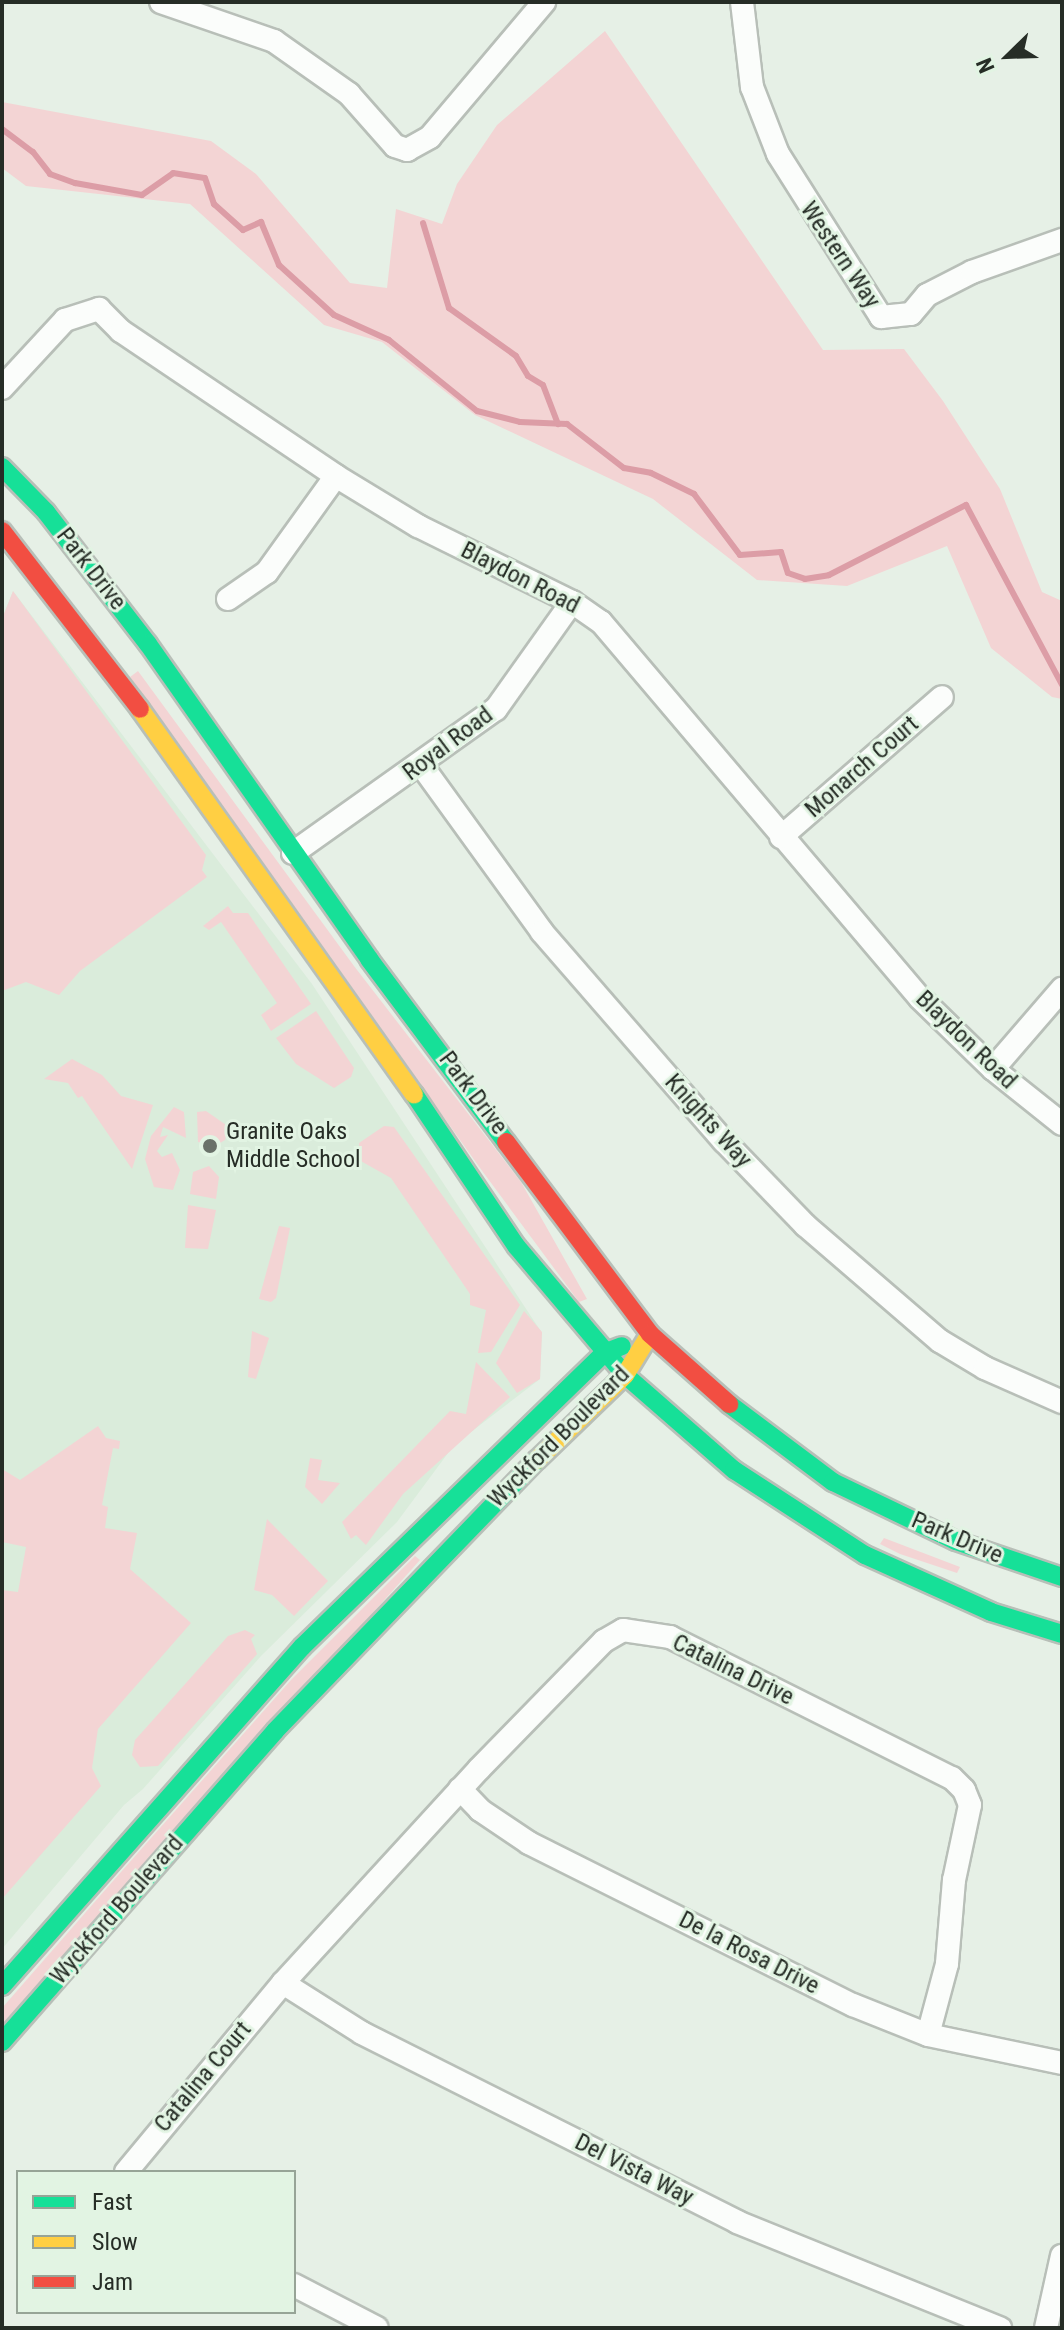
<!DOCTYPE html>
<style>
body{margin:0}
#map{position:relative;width:1064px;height:2330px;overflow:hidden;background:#e6f0e6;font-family:"Roboto Condensed",sans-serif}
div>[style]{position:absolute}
.built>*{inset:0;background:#daecdb}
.green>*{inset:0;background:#f3d4d4}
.stream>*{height:6px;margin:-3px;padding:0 3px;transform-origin:3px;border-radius:3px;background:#dc9da6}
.roads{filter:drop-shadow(2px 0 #b8bfb8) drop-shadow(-2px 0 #b8bfb8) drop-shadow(0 2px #b8bfb8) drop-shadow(0 -2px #b8bfb8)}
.street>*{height:22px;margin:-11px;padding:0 11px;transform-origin:11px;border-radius:11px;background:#fbfdfb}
.fast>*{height:18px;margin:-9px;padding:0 9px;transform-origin:9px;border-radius:9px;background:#16e098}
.slow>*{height:18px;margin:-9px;padding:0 9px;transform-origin:9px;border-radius:9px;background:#ffcf43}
.jam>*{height:18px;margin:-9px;padding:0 9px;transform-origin:9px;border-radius:9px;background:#f24e42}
.dots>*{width:22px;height:22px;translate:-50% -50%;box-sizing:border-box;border:4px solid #e2f4e3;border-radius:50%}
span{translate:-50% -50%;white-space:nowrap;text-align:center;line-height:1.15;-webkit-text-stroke:6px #e2f4e3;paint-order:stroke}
.street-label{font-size:24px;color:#262d26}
.poi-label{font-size:24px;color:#262d26}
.left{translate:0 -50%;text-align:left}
.frame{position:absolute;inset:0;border:4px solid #262d26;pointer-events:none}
.legend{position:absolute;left:16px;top:2170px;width:280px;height:144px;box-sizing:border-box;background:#e2f4e3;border:2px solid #97a497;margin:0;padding:10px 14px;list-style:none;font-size:24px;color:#262d26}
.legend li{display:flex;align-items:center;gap:16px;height:40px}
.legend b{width:40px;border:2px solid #97a497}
.north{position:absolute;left:968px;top:16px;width:80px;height:80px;-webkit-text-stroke:6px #e2f4e3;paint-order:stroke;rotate:247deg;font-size:22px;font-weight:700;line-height:32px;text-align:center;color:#262d26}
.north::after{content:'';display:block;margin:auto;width:28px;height:36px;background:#262d26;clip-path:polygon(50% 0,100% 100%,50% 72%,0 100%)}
</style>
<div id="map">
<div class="built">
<div style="clip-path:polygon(13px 591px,312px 984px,542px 1333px,540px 1379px,454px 1445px,397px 1522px,261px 1656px,143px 1789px,124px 1805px,2px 1949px,2px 619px)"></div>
</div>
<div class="green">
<div style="clip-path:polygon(605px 31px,823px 350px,904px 349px,943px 401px,1000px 489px,1042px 592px,1062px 601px,1062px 699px,1052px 697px,991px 648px,947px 546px,847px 586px,757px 580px,653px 499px,475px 415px,382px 342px,324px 325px,190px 204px,26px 186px,2px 168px,2px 102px,211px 141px,256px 174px,350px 283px,387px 288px,396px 209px,442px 224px,457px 184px,497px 125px)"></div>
<div style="clip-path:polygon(13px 591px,206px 855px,202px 870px,207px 877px,80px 971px,59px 995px,26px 982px,2px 991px,2px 619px)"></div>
<div style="clip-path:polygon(138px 671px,354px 966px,521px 1182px,587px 1299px,579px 1302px,480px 1168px,130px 677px)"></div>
<div style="clip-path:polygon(228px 906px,233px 913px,248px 913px,311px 1004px,271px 1031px,261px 1015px,277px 1003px,221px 922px,209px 930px,203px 926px)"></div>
<div style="clip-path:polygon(316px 1011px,354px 1068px,351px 1077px,334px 1088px,296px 1064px,276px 1038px)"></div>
<div style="clip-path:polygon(72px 1059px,102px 1075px,121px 1096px,153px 1105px,132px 1169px,82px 1096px,78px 1098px,68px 1083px,44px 1079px)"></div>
<div style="clip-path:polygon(174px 1107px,184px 1112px,186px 1138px,163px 1127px,160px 1137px,168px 1135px,157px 1151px,162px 1157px,172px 1153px,180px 1170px,173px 1190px,154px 1187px,145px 1159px,151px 1136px)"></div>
<div style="clip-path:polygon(206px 1111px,229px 1127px,225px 1140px,215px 1146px,198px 1142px,197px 1112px)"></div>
<div style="clip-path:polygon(384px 1126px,394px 1127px,520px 1305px,491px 1352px,478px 1353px,486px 1310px,470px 1305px,470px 1294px,391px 1178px,359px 1160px,359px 1143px)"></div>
<div style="clip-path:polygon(209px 1166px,219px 1177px,216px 1199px,190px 1194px,193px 1172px)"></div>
<div style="clip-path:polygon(188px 1205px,216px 1210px,208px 1249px,185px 1248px)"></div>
<div style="clip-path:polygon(279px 1226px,290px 1228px,276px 1298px,271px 1302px,259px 1299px)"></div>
<div style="clip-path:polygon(524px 1311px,542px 1332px,540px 1379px,517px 1393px,496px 1363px)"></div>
<div style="clip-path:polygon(252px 1331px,269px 1338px,256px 1379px,248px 1377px)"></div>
<div style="clip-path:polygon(476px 1362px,510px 1397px,403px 1494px,366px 1545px,356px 1535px,351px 1539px,342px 1522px,450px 1411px,466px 1414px)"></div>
<div style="clip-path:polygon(98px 1426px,106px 1438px,120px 1441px,119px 1449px,113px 1448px,102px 1505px,108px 1507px,105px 1528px,137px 1533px,130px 1569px,191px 1623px,98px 1729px,92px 1768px,101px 1786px,2px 1899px,2px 1590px,18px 1592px,26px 1547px,2px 1542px,2px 1469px,20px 1480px)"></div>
<div style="clip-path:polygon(310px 1458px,322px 1460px,318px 1480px,340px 1483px,322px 1504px,305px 1487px)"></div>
<div style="clip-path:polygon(267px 1519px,328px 1581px,294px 1616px,272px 1595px,254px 1590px)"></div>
<div style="clip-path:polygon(884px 1538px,960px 1567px,957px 1573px,900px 1554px,880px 1544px)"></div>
<div style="clip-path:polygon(415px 1556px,420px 1560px,2px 2029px,2px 2008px,113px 1881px,291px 1680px)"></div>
<div style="clip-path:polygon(245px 1630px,255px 1635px,251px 1639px,257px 1654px,158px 1766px,140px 1767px,132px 1755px,135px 1740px,228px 1636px)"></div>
</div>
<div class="stream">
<div style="left:2px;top:129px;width:39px;rotate:37deg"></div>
<div style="left:33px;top:152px;width:28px;rotate:52deg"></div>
<div style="left:50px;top:174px;width:27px;rotate:20deg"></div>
<div style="left:75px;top:183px;width:68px;rotate:10.2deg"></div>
<div style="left:142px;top:195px;width:38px;rotate:-35deg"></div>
<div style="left:173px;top:173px;width:32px;rotate:9deg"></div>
<div style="left:205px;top:178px;width:28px;rotate:71deg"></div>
<div style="left:214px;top:204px;width:39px;rotate:42deg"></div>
<div style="left:243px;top:230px;width:20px;rotate:-24deg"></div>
<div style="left:261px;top:222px;width:47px;rotate:67.3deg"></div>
<div style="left:279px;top:265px;width:74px;rotate:42.3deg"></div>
<div style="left:334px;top:315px;width:60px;rotate:24.4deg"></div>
<div style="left:389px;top:340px;width:113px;rotate:38.9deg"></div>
<div style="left:477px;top:411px;width:44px;rotate:14.3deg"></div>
<div style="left:520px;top:422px;width:47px;rotate:2.4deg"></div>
<div style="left:567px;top:424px;width:72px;rotate:37.7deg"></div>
<div style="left:624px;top:468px;width:27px;rotate:10deg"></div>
<div style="left:651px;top:473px;width:48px;rotate:26deg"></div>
<div style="left:694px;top:494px;width:76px;rotate:53deg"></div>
<div style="left:740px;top:555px;width:41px;rotate:-4.2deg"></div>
<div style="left:781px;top:552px;width:22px;rotate:72deg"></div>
<div style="left:788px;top:573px;width:18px;rotate:19deg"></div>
<div style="left:805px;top:579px;width:24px;rotate:-9deg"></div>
<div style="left:829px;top:575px;width:154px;rotate:-27.1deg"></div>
<div style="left:966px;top:505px;width:204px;rotate:61.9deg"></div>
<div style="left:423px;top:223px;width:89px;rotate:73deg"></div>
<div style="left:449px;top:308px;width:82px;rotate:35.6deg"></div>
<div style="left:516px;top:356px;width:23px;rotate:59deg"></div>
<div style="left:528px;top:376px;width:17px;rotate:31deg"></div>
<div style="left:543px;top:385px;width:42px;rotate:69deg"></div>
</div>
<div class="roads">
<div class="street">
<div style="left:161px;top:2px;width:120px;rotate:19deg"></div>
<div style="left:274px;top:41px;width:92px;rotate:35.2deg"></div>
<div style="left:349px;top:94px;width:69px;rotate:48.5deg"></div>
<div style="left:395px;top:146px;width:13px;rotate:18deg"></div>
<div style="left:407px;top:150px;width:26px;rotate:-29deg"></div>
<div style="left:430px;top:137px;width:177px;rotate:-49.8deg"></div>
<div style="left:742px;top:2px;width:86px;rotate:83.3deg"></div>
<div style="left:752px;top:87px;width:72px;rotate:68.8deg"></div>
<div style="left:778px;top:154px;width:193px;rotate:57.7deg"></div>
<div style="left:881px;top:317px;width:30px;rotate:-6deg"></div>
<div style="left:911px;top:314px;width:25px;rotate:-50deg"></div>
<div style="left:927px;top:295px;width:51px;rotate:-27.1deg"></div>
<div style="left:972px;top:272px;width:96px;rotate:-19.6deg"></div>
<div style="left:2px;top:388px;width:93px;rotate:-47.2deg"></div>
<div style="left:65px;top:320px;width:36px;rotate:-18deg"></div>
<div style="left:99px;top:309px;width:31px;rotate:45deg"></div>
<div style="left:121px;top:331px;width:259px;rotate:34deg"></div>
<div style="left:336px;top:476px;width:96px;rotate:31.4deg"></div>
<div style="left:418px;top:526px;width:172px;rotate:26.3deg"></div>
<div style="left:572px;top:602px;width:35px;rotate:35deg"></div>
<div style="left:601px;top:622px;width:493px;rotate:49.7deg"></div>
<div style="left:920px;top:998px;width:102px;rotate:44.2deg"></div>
<div style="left:993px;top:1069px;width:88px;rotate:38.6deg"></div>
<div style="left:228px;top:599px;width:47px;rotate:-34.7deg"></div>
<div style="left:267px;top:572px;width:118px;rotate:-54.3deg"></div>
<div style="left:422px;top:766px;width:205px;rotate:54.1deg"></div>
<div style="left:542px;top:932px;width:277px;rotate:49deg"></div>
<div style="left:724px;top:1141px;width:117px;rotate:46deg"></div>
<div style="left:805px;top:1225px;width:178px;rotate:40.7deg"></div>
<div style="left:940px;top:1341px;width:52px;rotate:31deg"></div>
<div style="left:985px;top:1368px;width:84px;rotate:23.8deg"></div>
<div style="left:781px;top:837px;width:213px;rotate:-41deg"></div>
<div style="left:293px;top:853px;width:249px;rotate:-35.4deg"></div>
<div style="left:496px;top:709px;width:131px;rotate:-54.6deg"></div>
<div style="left:993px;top:1069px;width:106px;rotate:-49.2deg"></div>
<div style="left:460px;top:1789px;width:29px;rotate:46deg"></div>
<div style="left:480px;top:1810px;width:59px;rotate:34deg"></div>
<div style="left:529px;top:1843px;width:362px;rotate:26.6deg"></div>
<div style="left:853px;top:2005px;width:81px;rotate:21.8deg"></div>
<div style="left:928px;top:2035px;width:137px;rotate:11.8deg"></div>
<div style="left:283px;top:1983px;width:93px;rotate:32.3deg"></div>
<div style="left:362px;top:2033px;width:420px;rotate:26.7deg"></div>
<div style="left:737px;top:2222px;width:284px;rotate:22deg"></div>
<div style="left:126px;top:2172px;width:246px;rotate:-50.3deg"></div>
<div style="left:283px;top:1983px;width:290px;rotate:-47.5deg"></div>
<div style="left:479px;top:1769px;width:179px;rotate:-45.7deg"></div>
<div style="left:604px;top:1641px;width:22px;rotate:-30deg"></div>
<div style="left:623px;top:1630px;width:48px;rotate:8.5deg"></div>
<div style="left:670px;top:1637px;width:315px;rotate:26.6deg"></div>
<div style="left:952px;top:1778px;width:17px;rotate:45deg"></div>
<div style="left:964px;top:1790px;width:16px;rotate:68deg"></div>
<div style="left:970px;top:1805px;width:77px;rotate:102deg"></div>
<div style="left:954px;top:1880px;width:84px;rotate:94.8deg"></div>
<div style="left:947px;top:1964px;width:73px;rotate:105deg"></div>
<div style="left:294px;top:2285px;width:93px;rotate:27.4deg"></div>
<div style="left:1046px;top:2328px;width:74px;rotate:-77.5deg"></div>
</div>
<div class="fast">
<div style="left:2px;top:467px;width:63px;rotate:45.6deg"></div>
<div style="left:46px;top:512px;width:167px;rotate:52.3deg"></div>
<div style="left:148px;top:644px;width:385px;rotate:54.9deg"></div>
<div style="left:369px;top:959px;width:229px;rotate:53.2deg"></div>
<div style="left:414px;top:1094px;width:184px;rotate:56.1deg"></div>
<div style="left:517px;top:1247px;width:167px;rotate:49.8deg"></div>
<div style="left:625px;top:1375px;width:145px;rotate:41.1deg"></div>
<div style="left:734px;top:1470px;width:156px;rotate:33deg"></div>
<div style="left:865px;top:1555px;width:138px;rotate:24.3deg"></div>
<div style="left:991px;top:1612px;width:74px;rotate:17.2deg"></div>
<div style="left:729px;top:1404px;width:130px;rotate:36.9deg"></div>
<div style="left:833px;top:1482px;width:136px;rotate:25.6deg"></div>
<div style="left:956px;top:1541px;width:112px;rotate:18.8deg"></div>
<div style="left:2px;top:1986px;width:453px;rotate:-48.5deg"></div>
<div style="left:302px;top:1647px;width:421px;rotate:-44.2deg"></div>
<div style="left:604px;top:1353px;width:19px;rotate:-21deg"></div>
<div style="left:2px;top:2042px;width:414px;rotate:-48.7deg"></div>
<div style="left:275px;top:1731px;width:377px;rotate:-46deg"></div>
</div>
<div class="slow">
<div style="left:140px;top:709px;width:473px;rotate:54.6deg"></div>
<div style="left:537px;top:1460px;width:122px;rotate:-44deg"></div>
<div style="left:625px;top:1375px;width:48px;rotate:-58.6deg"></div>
</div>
<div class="jam">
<div style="left:2px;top:531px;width:225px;rotate:52.2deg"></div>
<div style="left:506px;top:1142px;width:240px;rotate:53.1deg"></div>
<div style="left:650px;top:1334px;width:106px;rotate:41.5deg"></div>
</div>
</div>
<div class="dots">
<div style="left:210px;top:1146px;background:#697169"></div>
</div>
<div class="street-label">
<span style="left:840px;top:255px;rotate:56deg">Western Way</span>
<span style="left:91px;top:569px;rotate:52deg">Park Drive</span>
<span style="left:520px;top:578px;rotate:27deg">Blaydon Road</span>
<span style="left:448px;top:744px;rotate:-37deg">Royal Road</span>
<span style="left:862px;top:767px;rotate:-41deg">Monarch Court</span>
<span style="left:966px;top:1040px;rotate:44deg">Blaydon Road</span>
<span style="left:473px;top:1093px;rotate:53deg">Park Drive</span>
<span style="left:708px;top:1121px;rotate:48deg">Knights Way</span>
<span style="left:559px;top:1437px;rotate:-45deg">Wyckford Boulevard</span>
<span style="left:957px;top:1538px;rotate:23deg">Park Drive</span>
<span style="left:733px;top:1670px;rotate:26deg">Catalina Drive</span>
<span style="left:117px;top:1910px;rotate:-49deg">Wyckford Boulevard</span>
<span style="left:749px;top:1953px;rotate:27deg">De la Rosa Drive</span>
<span style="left:203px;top:2077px;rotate:-50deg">Catalina Court</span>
<span style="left:634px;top:2170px;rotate:27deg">Del Vista Way</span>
</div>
<div class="poi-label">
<span class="left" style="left:226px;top:1146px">Granite Oaks<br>Middle School</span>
</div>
<div class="frame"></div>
<ul class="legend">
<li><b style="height:10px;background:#16e098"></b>Fast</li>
<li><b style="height:10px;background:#ffcf43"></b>Slow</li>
<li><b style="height:10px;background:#f24e42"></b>Jam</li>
</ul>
<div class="north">N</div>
</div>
